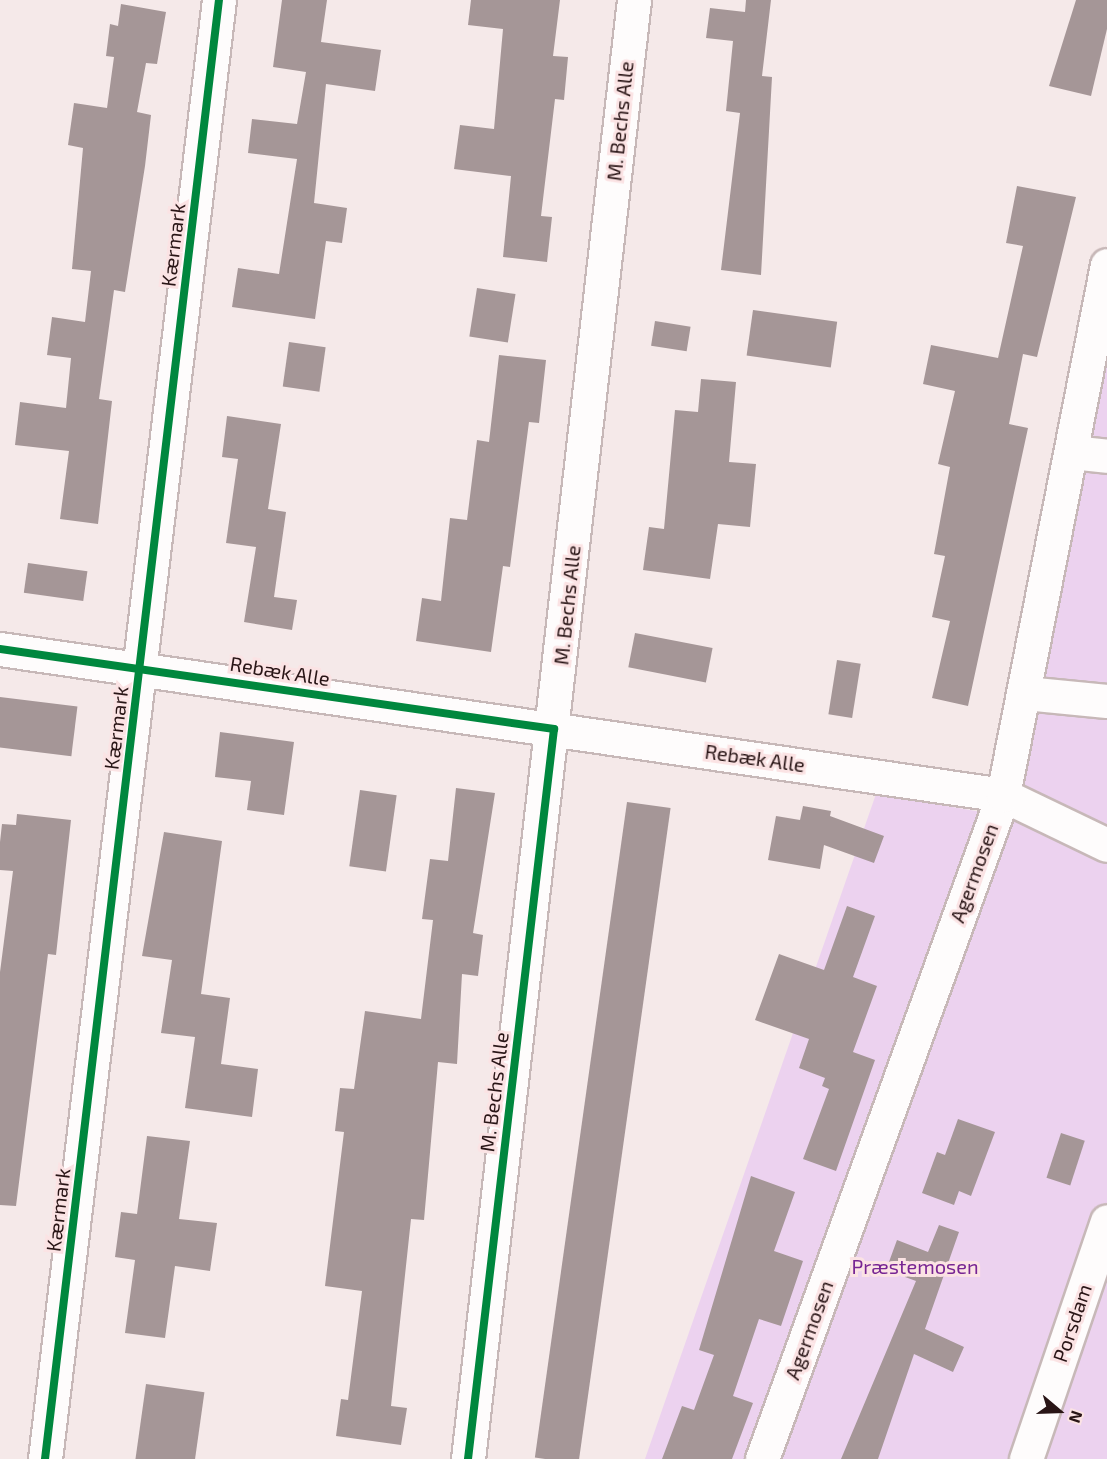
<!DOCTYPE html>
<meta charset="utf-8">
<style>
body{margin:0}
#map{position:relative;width:1107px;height:1459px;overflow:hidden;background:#f5e9e9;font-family:"Exo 2",sans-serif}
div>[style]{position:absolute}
.green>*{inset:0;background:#ecd2ef}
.building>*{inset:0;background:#a59697;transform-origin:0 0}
.roads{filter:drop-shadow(2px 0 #c7b8b8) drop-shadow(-2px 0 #c7b8b8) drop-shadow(0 2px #c7b8b8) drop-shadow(0 -2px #c7b8b8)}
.street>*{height:33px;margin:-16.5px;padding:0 16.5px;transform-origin:16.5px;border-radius:16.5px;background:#fefcfc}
.cycleway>*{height:8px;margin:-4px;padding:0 4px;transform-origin:4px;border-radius:4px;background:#00873e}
span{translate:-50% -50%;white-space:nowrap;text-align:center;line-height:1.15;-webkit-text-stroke:6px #fbe3e4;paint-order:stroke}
.street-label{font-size:20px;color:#291516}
.park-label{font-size:20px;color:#782593}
.north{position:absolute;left:1029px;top:1381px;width:60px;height:60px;-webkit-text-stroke:4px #fbe3e4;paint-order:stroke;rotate:109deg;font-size:16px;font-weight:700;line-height:24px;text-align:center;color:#291516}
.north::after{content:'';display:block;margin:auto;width:21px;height:27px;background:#291516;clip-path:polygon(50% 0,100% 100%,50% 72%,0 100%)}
</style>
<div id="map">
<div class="green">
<div style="clip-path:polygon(1107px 330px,1107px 1459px,645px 1459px,876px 794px,1005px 816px)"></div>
</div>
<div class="building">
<div style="clip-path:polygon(282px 0,327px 0,321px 42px,381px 50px,375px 91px,326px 84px,314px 203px,347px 208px,342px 243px,326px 241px,315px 319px,232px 307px,238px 268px,279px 274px,297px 159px,248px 153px,252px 119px,297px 124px,306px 72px,273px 67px)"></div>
<div style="clip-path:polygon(471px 0,560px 0,553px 56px,568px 57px,564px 100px,555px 99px,541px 216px,552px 217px,547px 262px,503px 257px,511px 176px,454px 169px,460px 125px,494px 129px,503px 29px,468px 25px)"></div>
<div style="clip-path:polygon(746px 0,771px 0,762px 76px,772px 77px,761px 275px,721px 270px,740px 113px,726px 111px,733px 41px,706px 38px,710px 8px,745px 12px)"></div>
<div style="clip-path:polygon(1076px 0,1107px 0,1107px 29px,1091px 96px,1049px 86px)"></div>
<div style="clip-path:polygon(121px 4px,166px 12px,157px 64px,146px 63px,137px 112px,151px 115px,145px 166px,125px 292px,114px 290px,99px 399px,112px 401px,98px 524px,60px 519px,69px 451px,15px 445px,20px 402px,66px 408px,71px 358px,47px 355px,52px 317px,85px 322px,91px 271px,72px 269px,83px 148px,68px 145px,74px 103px,107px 108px,114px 57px,106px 56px,110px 24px,118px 26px)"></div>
<div style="clip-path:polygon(1017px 186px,1076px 197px,1037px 357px,1023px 354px,1009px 424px,1028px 428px,968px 706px,932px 698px,950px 621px,932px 617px,945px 556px,934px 554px,950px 467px,938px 464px,955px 391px,923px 384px,931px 345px,998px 358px,1023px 246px,1006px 243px)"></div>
<div style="left:477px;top:288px;width:39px;height:49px;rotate:9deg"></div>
<div style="left:753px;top:310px;width:85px;height:46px;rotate:8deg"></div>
<div style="left:655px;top:321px;width:36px;height:25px;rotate:9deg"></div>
<div style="left:289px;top:342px;width:37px;height:45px;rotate:8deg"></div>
<div style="clip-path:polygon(499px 355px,546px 360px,539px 423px,529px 422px,510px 567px,503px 566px,491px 652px,416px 641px,422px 598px,441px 601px,450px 518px,467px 520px,477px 440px,489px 442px)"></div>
<div style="clip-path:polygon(701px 379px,736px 382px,729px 462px,756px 464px,750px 527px,718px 524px,710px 579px,643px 570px,649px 527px,664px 529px,675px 410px,698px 412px)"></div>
<div style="clip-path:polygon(227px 416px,281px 424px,268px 509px,286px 512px,274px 597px,297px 600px,292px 630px,244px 622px,256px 547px,226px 543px,238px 459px,222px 457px)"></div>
<div style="left:28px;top:563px;width:60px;height:30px;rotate:8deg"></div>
<div style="left:635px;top:633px;width:79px;height:35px;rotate:11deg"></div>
<div style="left:837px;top:660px;width:24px;height:55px;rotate:9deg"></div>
<div style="left:0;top:697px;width:78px;height:50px;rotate:7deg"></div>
<div style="clip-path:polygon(220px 732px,294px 742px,284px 815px,247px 810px,251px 781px,215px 777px)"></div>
<div style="clip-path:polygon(456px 788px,495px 793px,473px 933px,483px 935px,478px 976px,462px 974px,457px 1064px,438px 1062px,424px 1220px,411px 1219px,391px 1406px,407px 1408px,401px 1445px,336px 1436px,341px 1399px,348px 1400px,362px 1291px,325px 1286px,344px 1132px,335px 1131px,340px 1088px,354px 1089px,365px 1011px,421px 1019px,433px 920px,422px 919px,430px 859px,448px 861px)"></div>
<div style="left:360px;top:790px;width:37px;height:77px;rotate:8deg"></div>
<div style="left:627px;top:802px;width:44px;height:662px;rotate:8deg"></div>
<div style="clip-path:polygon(803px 806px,831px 811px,830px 816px,884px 836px,874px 863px,824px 845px,820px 869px,768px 860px,776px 816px,800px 820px)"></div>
<div style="clip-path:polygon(17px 814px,71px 820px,56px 955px,48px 954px,16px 1206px,0 1205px,0 972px,13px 871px,0 870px,0 842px,2px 824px,16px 825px)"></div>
<div style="clip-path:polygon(164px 832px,222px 841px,201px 994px,230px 998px,221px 1064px,258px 1069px,252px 1117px,185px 1108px,195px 1037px,161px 1033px,172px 960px,142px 956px)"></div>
<div style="clip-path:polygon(847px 906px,875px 916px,853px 977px,877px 986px,853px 1052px,875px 1060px,836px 1171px,803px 1159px,829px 1089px,822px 1086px,825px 1078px,799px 1068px,809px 1039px,755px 1020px,779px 954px,824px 970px)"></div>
<div style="clip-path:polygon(958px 1119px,995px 1132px,971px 1196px,959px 1191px,954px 1205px,922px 1193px,937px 1152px,945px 1155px)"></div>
<div style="left:1061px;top:1133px;width:25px;height:47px;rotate:18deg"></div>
<div style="clip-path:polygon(147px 1136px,190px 1141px,179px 1219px,217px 1223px,210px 1271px,175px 1266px,165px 1338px,125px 1333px,135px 1260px,115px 1257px,121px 1212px,137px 1214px)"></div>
<div style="clip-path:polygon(751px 1176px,795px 1192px,774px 1251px,803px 1261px,781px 1326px,759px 1319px,733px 1396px,753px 1403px,732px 1459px,662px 1459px,682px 1406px,694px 1410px,714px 1355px,699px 1350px)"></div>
<div style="clip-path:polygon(939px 1225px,959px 1232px,925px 1329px,964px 1347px,953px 1372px,914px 1354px,878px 1459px,841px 1459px,916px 1281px,886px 1270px,897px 1240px,928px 1252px)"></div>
<div style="left:146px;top:1384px;width:59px;height:76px;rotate:8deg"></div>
</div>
<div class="roads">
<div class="street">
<div style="left:1071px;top:452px;width:36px;rotate:6deg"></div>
<div style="left:0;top:649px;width:1014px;rotate:8.28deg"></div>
<div style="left:1003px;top:795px;width:115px;rotate:25.7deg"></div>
<div style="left:1025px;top:693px;width:82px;rotate:5.6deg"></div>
<div style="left:45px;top:1459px;width:1469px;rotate:-83.2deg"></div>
<div style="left:468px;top:1459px;width:1468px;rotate:-83.51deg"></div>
<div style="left:762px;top:1459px;width:706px;rotate:-70.05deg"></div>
<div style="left:1003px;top:795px;width:540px;rotate:-78.9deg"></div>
<div style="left:1026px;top:1459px;width:251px;rotate:-71.2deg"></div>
</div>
</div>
<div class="cycleway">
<div style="left:0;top:649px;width:560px;rotate:8.22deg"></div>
<div style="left:554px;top:729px;width:735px;rotate:96.72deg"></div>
<div style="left:45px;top:1459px;width:1469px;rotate:-83.2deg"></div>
</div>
<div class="street-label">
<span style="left:620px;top:121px;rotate:-84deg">M. Bechs Alle</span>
<span style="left:173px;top:245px;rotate:-83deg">Kærmark</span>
<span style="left:567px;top:605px;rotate:-84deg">M. Bechs Alle</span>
<span style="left:280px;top:671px;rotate:9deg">Rebæk Alle</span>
<span style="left:116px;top:728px;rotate:-83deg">Kærmark</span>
<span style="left:755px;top:758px;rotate:8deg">Rebæk Alle</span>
<span style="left:974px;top:873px;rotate:-70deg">Agermosen</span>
<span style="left:494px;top:1092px;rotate:-83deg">M. Bechs Alle</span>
<span style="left:58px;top:1210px;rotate:-83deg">Kærmark</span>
<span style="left:1072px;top:1323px;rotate:-71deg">Porsdam</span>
<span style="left:809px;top:1330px;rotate:-70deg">Agermosen</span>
</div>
<div class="park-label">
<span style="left:915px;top:1266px">Præstemosen</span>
</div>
<div class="north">N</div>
</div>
